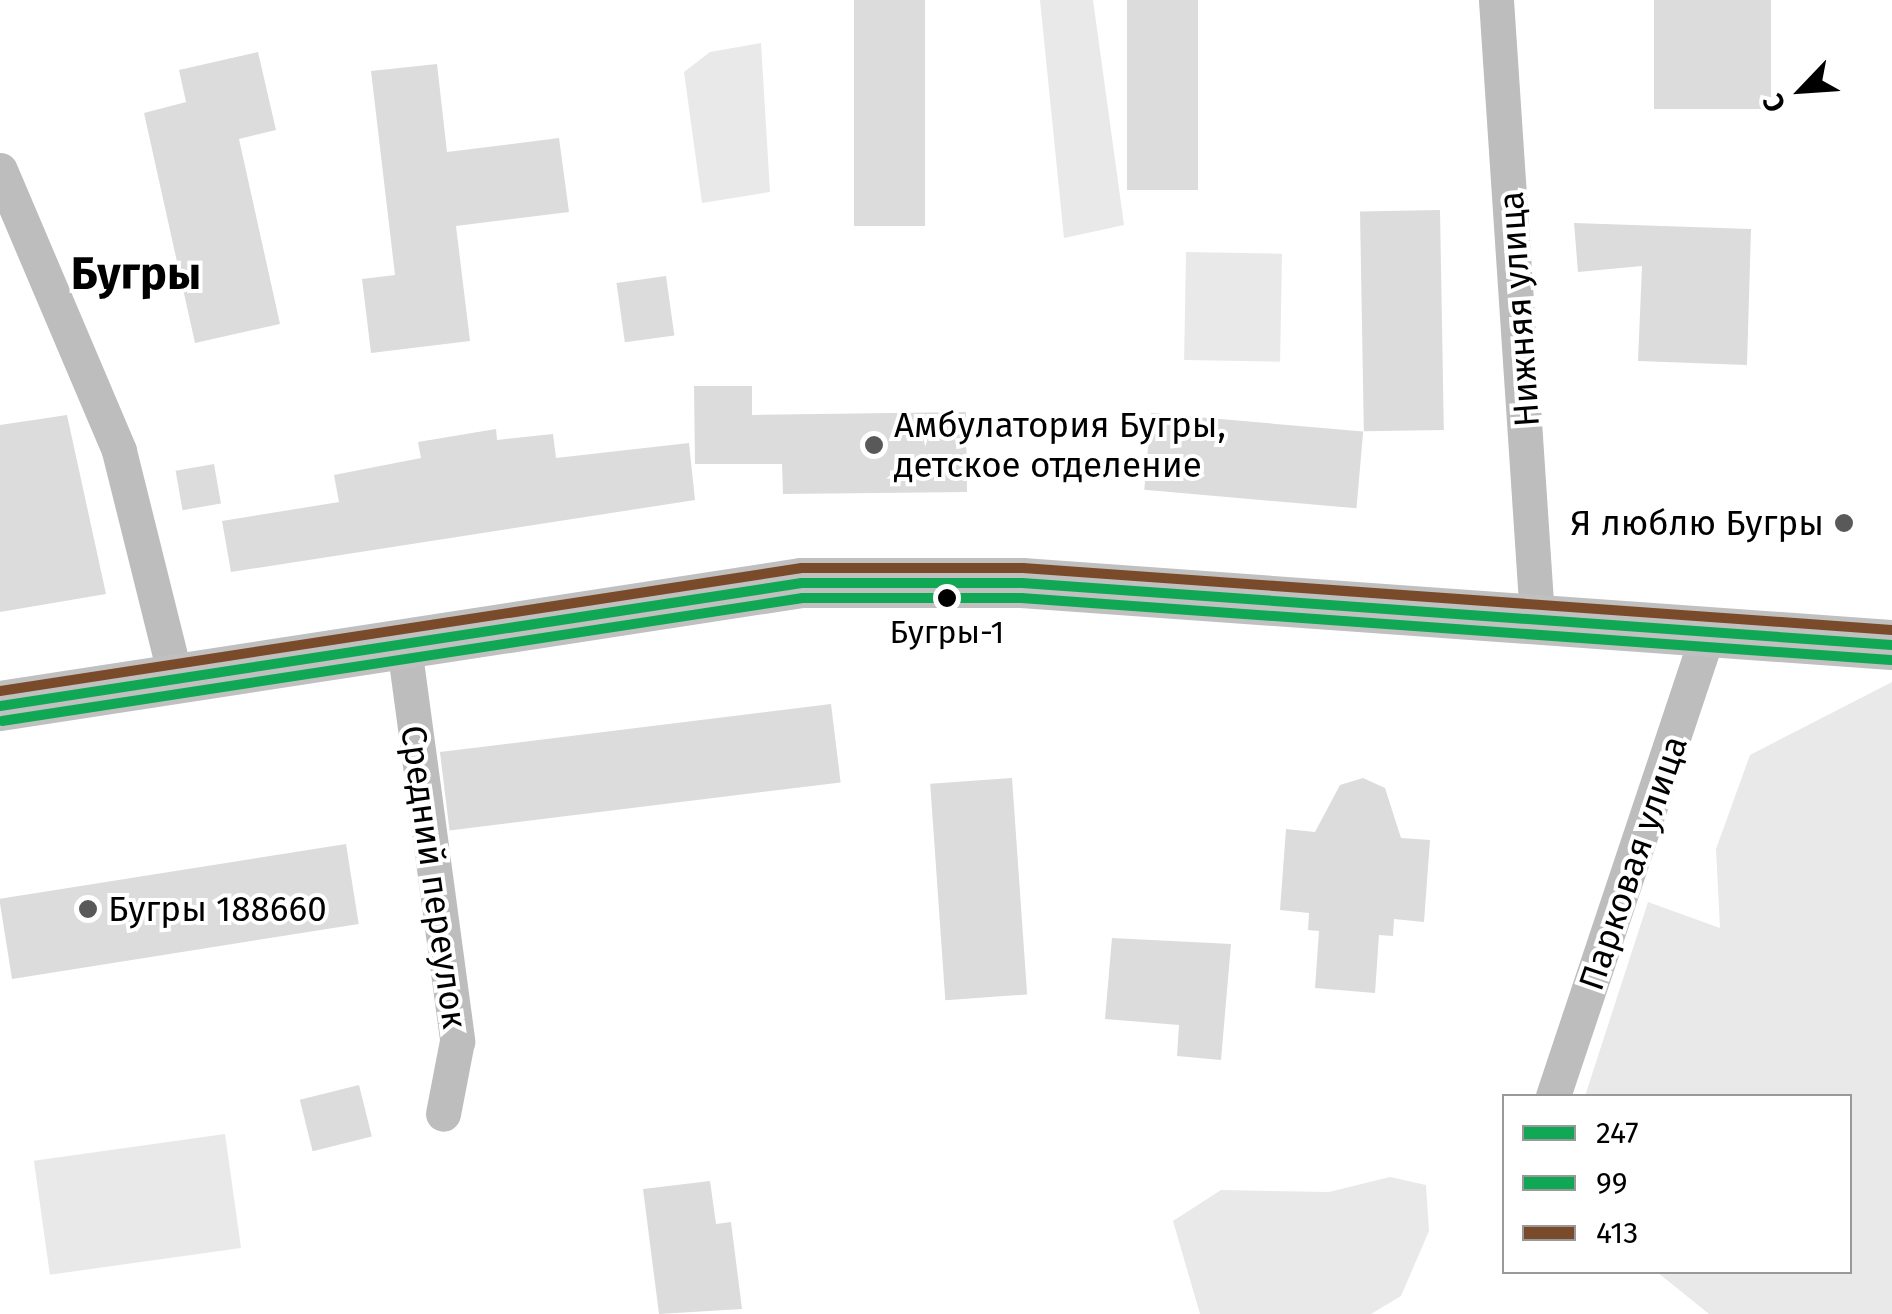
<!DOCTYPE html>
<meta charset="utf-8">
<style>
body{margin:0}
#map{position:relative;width:1892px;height:1314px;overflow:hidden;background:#fff;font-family:"Fira Sans",sans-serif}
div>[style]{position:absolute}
.green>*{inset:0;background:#e9e9e9;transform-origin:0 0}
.building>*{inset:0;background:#dcdcdc;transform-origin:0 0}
.minor>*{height:35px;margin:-17.5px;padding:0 17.5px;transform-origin:17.5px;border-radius:17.5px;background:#bdbdbd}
.secondary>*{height:50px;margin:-25px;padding:0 25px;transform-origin:25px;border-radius:25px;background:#c0c0c0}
.bus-1>*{height:10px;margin:-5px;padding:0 5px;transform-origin:5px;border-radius:5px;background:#10a855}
.bus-2>*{height:10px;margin:-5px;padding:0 5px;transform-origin:5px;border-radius:5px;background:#10a855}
.bus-3>*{height:10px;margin:-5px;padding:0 5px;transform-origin:5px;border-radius:5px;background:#7a4b2a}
.dots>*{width:28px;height:28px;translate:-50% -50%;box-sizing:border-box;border:5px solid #fff;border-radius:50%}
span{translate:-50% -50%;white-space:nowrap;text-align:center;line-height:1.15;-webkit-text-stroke:8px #fff;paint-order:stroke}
.bus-label{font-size:32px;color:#000}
.street-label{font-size:35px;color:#000}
.poi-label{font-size:35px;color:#000}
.left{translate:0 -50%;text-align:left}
.right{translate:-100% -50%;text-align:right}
.district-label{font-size:45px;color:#000;font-weight:700}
.legend{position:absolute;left:1502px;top:1094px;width:350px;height:180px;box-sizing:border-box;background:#fff;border:2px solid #999;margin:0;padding:12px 18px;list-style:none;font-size:30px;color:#000}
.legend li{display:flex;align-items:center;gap:20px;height:50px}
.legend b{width:50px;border:2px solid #999}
.north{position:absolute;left:1752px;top:40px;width:100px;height:100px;-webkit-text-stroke:8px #fff;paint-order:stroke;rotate:245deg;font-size:28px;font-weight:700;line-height:40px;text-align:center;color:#000}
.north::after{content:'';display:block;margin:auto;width:35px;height:45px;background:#000;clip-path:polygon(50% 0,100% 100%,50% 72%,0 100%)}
</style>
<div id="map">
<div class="green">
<div style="clip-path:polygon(1040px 0,1093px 0,1124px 225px,1064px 238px)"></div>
<div style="clip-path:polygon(761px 43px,770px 192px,702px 203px,684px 72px,710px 52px)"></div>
<div style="left:1186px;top:252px;width:96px;height:108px;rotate:1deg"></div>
<div style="clip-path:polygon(1892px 682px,1892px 1314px,1709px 1314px,1657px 1272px,1850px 1272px,1850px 1096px,1585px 1096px,1648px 902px,1720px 928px,1716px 849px,1750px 755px)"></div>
<div style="left:225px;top:1134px;width:115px;height:193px;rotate:82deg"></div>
<div style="clip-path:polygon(1390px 1177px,1426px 1185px,1429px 1231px,1401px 1296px,1371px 1314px,1200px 1314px,1173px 1221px,1221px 1190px,1329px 1192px)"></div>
</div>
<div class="building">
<div style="left:854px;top:0;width:71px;height:226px"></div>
<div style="left:1127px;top:0;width:71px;height:190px"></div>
<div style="left:1654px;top:0;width:117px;height:109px"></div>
<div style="clip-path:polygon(258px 52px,276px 130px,239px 139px,280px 324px,195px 343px,144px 113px,186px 102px,179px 70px)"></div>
<div style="clip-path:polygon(437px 64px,447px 152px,559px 138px,569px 212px,456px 226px,470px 341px,371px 353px,362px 279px,395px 275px,371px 71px)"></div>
<div style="left:1440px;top:210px;width:220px;height:80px;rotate:89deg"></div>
<div style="clip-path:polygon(1574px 223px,1751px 229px,1747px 365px,1638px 361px,1642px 266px,1578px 272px)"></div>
<div style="left:666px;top:276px;width:60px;height:50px;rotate:82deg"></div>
<div style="clip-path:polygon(694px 386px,752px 386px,752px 415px,966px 412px,967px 492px,783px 494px,782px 464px,695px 464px)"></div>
<div style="left:1151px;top:413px;width:213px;height:77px;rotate:5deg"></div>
<div style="clip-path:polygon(67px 415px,106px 594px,0 612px,0 425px)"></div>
<div style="clip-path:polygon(496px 429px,497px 440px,553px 434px,556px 458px,689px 443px,695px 500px,231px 572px,222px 521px,339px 502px,334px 475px,421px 458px,418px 442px)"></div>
<div style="left:214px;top:464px;width:40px;height:39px;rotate:80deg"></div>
<div style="left:831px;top:704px;width:79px;height:394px;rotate:83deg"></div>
<div style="left:1012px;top:778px;width:217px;height:82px;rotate:86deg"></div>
<div style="clip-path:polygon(1363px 778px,1385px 788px,1401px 838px,1430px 840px,1424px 922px,1394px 919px,1393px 936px,1379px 935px,1375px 993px,1315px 988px,1319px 931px,1308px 930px,1309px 913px,1280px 910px,1286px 829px,1315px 832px,1340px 785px)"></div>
<div style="left:346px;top:844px;width:81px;height:351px;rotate:81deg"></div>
<div style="clip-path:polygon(1112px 938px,1231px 944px,1221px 1060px,1177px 1056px,1179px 1025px,1105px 1019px)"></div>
<div style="left:359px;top:1085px;width:53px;height:61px;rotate:76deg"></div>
<div style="clip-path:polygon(710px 1181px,716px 1224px,731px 1222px,742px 1309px,659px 1314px,643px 1189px)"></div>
</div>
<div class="minor">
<div style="left:1496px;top:0;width:619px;rotate:86.2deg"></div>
<div style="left:0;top:170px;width:305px;rotate:67deg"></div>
<div style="left:119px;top:451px;width:235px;rotate:76deg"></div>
<div style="left:403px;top:639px;width:406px;rotate:82.3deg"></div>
<div style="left:457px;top:1041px;width:74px;rotate:100.9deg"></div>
<div style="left:1553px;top:1096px;width:492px;rotate:-71.5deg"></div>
</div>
<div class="secondary">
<div style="left:0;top:706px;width:811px;rotate:-8.72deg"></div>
<div style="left:802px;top:583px;width:220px"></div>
<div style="left:1022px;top:583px;width:872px;rotate:4.08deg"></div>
</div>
<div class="bus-1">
<div style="left:0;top:706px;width:811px;rotate:-8.72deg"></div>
<div style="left:802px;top:583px;width:220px"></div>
<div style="left:1022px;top:583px;width:872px;rotate:4.08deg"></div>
</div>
<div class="bus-2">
<div style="left:2px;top:721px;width:810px;rotate:-8.73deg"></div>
<div style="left:803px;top:598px;width:218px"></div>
<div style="left:1021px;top:598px;width:872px;rotate:4.08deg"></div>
</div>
<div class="bus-3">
<div style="left:0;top:691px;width:811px;rotate:-8.72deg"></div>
<div style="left:802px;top:568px;width:221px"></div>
<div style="left:1023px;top:568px;width:871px;rotate:4.08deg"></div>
</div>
<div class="dots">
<div style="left:874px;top:445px;background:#595959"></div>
<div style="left:1844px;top:523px;background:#595959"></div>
<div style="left:947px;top:598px;background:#000"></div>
<div style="left:88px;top:909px;background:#595959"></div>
</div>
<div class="bus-label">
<span style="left:947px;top:632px">Бугры-1</span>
</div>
<div class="street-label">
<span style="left:1519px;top:309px;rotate:-94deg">Нижняя улица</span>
<span style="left:1633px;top:863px;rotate:-71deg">Парковая улица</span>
<span style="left:434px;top:877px;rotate:82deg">Средний переулок</span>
</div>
<div class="poi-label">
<span class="left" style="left:894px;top:445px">Амбулатория Бугры,<br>детское отделение</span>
<span class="right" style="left:1824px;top:523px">Я люблю Бугры</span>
<span class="left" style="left:108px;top:909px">Бугры 188660</span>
</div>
<div class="district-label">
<span style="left:136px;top:275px">Бугры</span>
</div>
<ul class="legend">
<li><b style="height:12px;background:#10a855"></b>247</li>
<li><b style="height:12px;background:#10a855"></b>99</li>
<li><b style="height:12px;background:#7a4b2a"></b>413</li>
</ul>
<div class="north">С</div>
</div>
